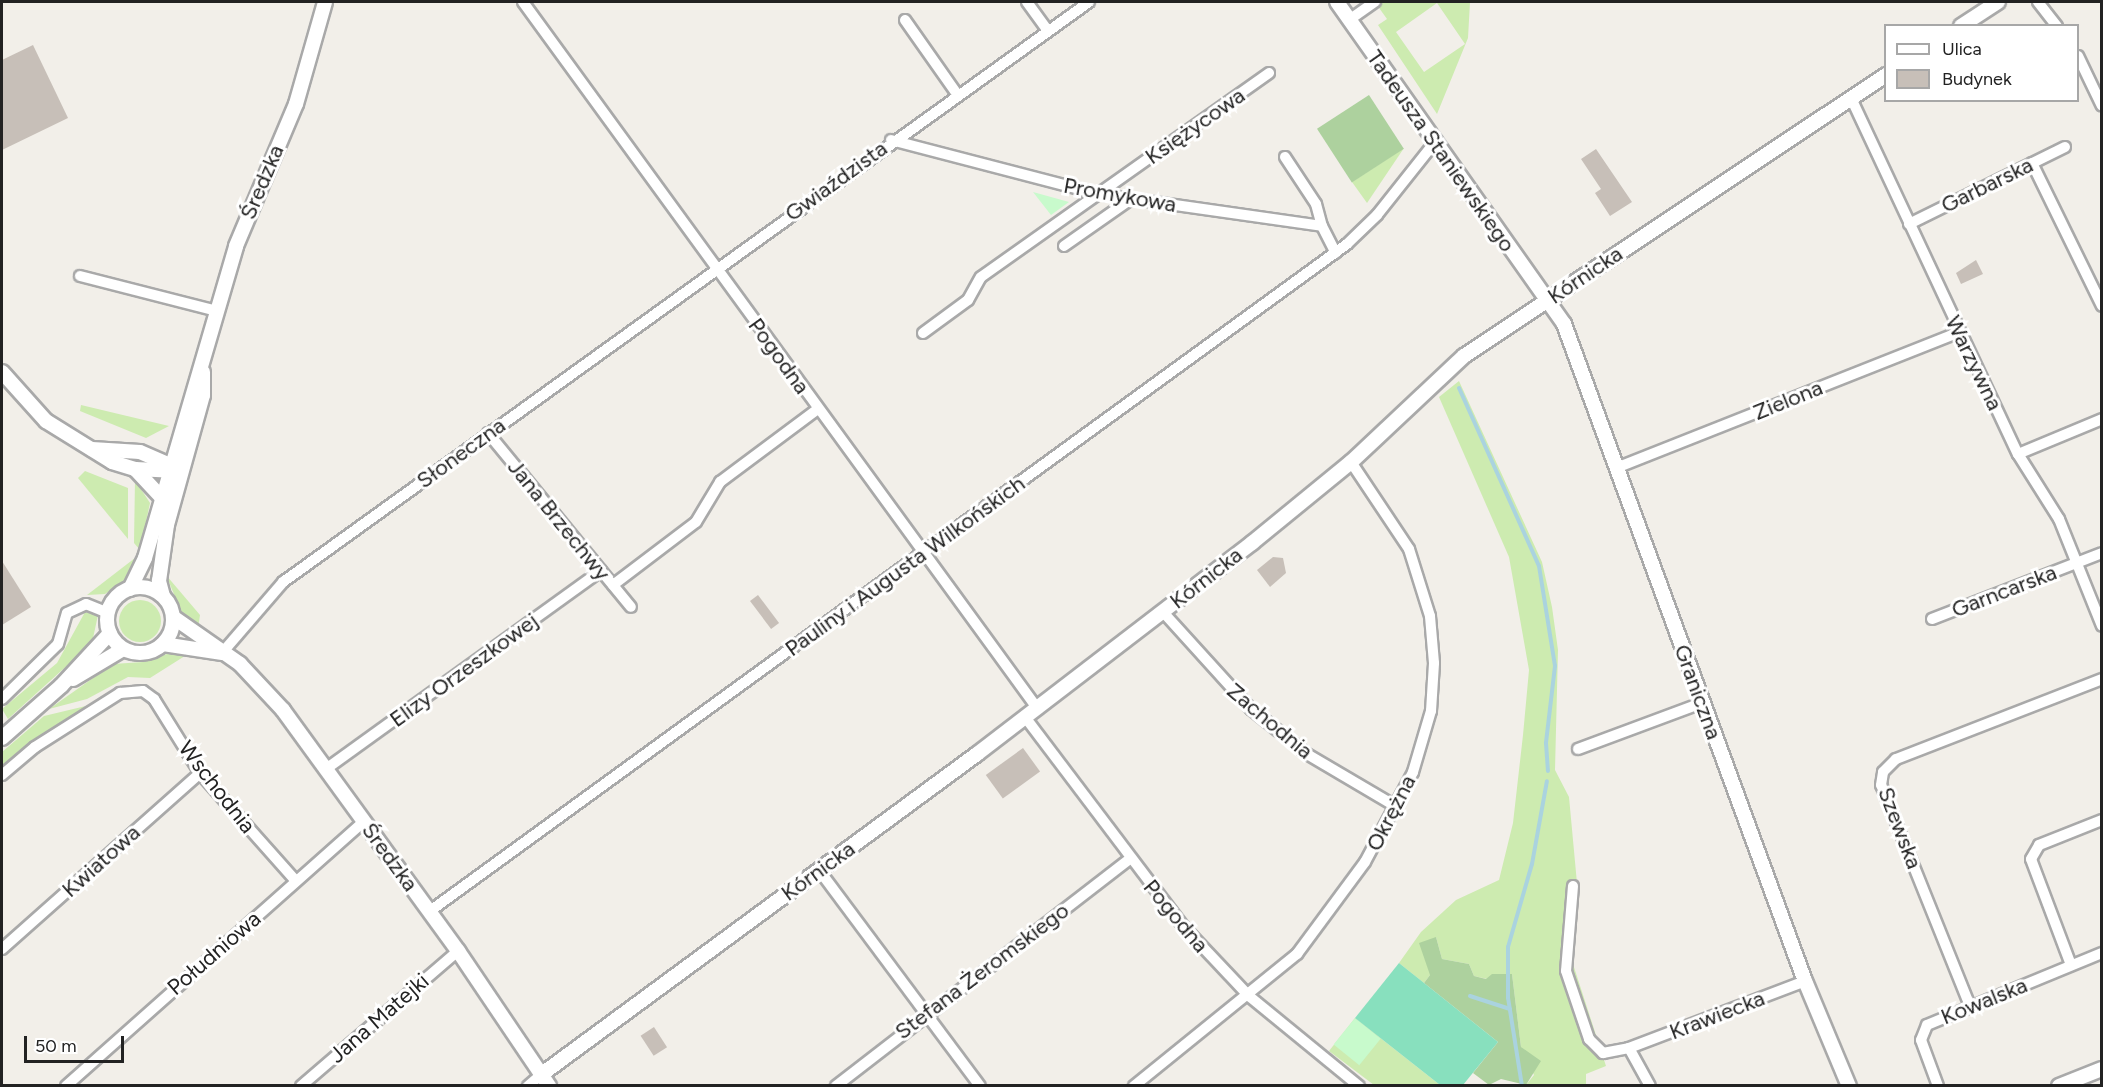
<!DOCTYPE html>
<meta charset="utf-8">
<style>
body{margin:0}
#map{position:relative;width:2103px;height:1087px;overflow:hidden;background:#f2efe9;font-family:Figtree,sans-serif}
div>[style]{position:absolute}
.grass>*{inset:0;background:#cdebb0}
.round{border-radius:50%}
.forest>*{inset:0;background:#add19e;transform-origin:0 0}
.park>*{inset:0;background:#c8facc;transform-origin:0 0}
.pitch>*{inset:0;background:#88e0be}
.stream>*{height:4px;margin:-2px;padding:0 2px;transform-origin:2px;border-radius:2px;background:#aad3df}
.building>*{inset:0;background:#c7bfb8;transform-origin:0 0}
.roads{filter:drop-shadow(2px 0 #a9a9a9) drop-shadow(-2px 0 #a9a9a9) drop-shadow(0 2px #a9a9a9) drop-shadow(0 -2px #a9a9a9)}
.minor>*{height:10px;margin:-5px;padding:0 5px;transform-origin:5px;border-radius:5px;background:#fff}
.tertiary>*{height:14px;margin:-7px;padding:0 7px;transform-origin:7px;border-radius:7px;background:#fff}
.tertiary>.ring{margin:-7px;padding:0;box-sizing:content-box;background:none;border:14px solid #fff;border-radius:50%}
span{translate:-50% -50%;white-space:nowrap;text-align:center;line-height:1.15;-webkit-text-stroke:6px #fff;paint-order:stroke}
.street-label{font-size:22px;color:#222}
.frame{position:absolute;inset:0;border:3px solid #222;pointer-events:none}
.legend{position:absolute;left:1884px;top:24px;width:195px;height:78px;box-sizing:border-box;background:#fff;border:2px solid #a7a7a7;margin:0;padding:8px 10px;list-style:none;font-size:18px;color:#222}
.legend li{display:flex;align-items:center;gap:12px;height:30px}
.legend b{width:30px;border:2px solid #a7a7a7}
.scale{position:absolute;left:24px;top:1036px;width:100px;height:27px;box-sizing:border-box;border:3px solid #222;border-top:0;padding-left:8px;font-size:18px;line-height:21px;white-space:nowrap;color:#222;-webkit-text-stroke:4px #fff;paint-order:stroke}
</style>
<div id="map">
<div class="grass">
<div style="clip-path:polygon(evenodd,1382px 2px,1470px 2px,1468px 38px,1437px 114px,1378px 25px,1387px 19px,1377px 5px,1382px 2px,1437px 3px,1465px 44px,1424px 72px,1396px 32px,1437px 3px)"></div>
<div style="clip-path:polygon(1404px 148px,1367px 203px,1352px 182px)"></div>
<div style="clip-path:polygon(1459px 381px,1542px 562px,1552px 607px,1558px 650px,1555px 770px,1569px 797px,1578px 894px,1572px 961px,1606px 1066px,1586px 1074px,1586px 1085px,1526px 1085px,1534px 1075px,1521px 1047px,1512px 974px,1487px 979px,1474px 976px,1469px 964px,1442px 959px,1436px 937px,1430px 975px,1424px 983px,1399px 963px,1421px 932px,1456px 900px,1499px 880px,1513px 823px,1523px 735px,1529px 670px,1509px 557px,1439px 397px)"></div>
<div style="clip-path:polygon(81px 405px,169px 426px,146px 438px,80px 411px)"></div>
<div style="clip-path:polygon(85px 471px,128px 488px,128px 539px,78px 478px)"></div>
<div style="clip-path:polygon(135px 480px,150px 503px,140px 550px,134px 543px)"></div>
<div style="clip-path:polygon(135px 558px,126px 580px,105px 594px,87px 595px)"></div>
<div style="clip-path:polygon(166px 575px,200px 615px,198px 629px,181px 611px)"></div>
<div class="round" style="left:119px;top:600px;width:42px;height:42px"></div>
<div style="clip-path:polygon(85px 612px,98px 615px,92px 643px,8px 719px,2px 709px,57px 663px)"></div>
<div style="clip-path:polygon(170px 653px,188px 654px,150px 678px,128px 677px,87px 699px,49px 709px,113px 664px,143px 662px)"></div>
<div style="clip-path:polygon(90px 705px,55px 726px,2px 769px,2px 752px,44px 716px)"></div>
<div style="clip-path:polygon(1355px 1018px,1440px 1085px,1374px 1085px,1329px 1051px)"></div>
</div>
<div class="forest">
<div style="left:1369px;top:95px;width:64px;height:62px;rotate:57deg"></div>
<div style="clip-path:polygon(1436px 937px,1442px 959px,1469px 964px,1474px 976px,1486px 979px,1492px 974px,1512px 974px,1521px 1047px,1541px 1061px,1526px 1085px,1501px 1079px,1489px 1085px,1473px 1073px,1498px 1042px,1424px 983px,1430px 975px,1419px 943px)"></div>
</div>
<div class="park">
<div style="clip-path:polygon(1033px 192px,1069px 202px,1051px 215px)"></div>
<div style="left:1355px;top:1018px;width:33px;height:34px;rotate:39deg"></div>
</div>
<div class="pitch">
<div style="clip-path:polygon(1399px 963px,1498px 1042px,1463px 1085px,1440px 1085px,1355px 1018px)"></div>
</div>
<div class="stream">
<div style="left:1459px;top:388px;width:195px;rotate:65.8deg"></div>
<div style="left:1539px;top:566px;width:101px;rotate:80.9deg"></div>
<div style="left:1555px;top:666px;width:78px;rotate:96.7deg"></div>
<div style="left:1546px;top:743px;width:28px;rotate:86deg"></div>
<div style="left:1470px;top:996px;width:42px;rotate:18deg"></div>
<div style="left:1522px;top:1086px;width:89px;rotate:-99deg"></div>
<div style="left:1508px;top:998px;width:51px;rotate:-90deg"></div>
<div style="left:1508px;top:947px;width:86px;rotate:-73.9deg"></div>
<div style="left:1532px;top:864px;width:84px;rotate:-79.8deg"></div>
</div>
<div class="building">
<div style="clip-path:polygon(33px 45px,68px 118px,2px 150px,2px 60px)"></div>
<div style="clip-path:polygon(1596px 149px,1632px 202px,1610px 216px,1595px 193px,1601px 189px,1581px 159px)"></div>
<div style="clip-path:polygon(1976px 260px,1983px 274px,1961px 284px,1956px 273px)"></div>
<div style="clip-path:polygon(1273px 557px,1283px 558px,1286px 573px,1270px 587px,1257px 570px)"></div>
<div style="clip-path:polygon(2px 561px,31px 607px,2px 625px)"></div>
<div style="left:758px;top:595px;width:35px;height:10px;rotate:53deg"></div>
<div style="left:1023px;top:748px;width:29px;height:46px;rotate:54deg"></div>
<div style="left:654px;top:1027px;width:24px;height:16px;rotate:57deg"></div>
</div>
<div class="roads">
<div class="minor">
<div style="left:523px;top:2px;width:873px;rotate:53.94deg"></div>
<div style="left:1027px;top:2px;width:34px;rotate:54deg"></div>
<div style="left:2038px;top:2px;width:31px;rotate:52deg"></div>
<div style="left:905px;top:20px;width:90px;rotate:54.9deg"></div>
<div style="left:1349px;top:20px;width:32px;rotate:-35deg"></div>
<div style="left:2078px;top:56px;width:55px;rotate:64.4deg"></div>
<div style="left:1851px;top:98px;width:393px;rotate:64.9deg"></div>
<div style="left:2018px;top:454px;width:77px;rotate:57.8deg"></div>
<div style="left:2059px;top:519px;width:115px;rotate:68.1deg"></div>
<div style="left:891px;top:140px;width:214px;rotate:14.6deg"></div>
<div style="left:1098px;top:194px;width:226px;rotate:8.1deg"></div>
<div style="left:1322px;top:226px;width:30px;rotate:63deg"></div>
<div style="left:1285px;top:157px;width:56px;rotate:56.6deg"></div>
<div style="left:1316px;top:204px;width:23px;rotate:75deg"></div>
<div style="left:2032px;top:163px;width:159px;rotate:63.9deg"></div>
<div style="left:1909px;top:224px;width:174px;rotate:-26.3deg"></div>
<div style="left:1064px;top:246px;width:82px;rotate:-35deg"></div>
<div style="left:80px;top:276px;width:141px;rotate:14.3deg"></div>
<div style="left:923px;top:333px;width:56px;rotate:-36.3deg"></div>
<div style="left:968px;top:300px;width:26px;rotate:-61deg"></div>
<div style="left:981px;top:277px;width:353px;rotate:-35.3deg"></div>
<div style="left:488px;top:433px;width:225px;rotate:50.6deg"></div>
<div style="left:2018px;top:454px;width:91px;rotate:-22.6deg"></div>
<div style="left:1616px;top:468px;width:369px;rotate:-21.6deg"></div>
<div style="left:613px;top:585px;width:104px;rotate:-37.2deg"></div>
<div style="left:696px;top:522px;width:47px;rotate:-59deg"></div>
<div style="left:720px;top:482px;width:122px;rotate:-36.7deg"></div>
<div style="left:1163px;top:612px;width:131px;rotate:47.8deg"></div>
<div style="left:1251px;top:709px;width:72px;rotate:38.8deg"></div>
<div style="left:1307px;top:754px;width:104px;rotate:30.5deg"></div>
<div style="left:1932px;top:619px;width:182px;rotate:-21.2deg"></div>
<div style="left:222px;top:653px;width:94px;rotate:-49.3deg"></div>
<div style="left:283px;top:582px;width:993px;rotate:-35.74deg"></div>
<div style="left:2px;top:699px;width:78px;rotate:-44.5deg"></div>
<div style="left:58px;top:644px;width:32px;rotate:-74deg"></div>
<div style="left:67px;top:613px;width:21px;rotate:-25deg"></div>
<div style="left:86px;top:604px;width:24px;rotate:22deg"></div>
<div style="left:1025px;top:717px;width:262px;rotate:52.9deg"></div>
<div style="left:1183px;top:926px;width:96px;rotate:46.7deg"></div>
<div style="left:1249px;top:996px;width:142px;rotate:39.3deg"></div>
<div style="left:1578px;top:749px;width:132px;rotate:-20.4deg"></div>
<div style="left:326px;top:769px;width:339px;rotate:-35.8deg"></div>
<div style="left:2px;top:775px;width:43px;rotate:-40.3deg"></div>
<div style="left:35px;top:747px;width:101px;rotate:-32.4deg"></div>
<div style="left:120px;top:693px;width:23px;rotate:-5deg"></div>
<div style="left:143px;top:691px;width:14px;rotate:36deg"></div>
<div style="left:154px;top:699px;width:87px;rotate:58.1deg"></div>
<div style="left:200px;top:773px;width:144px;rotate:48.4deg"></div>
<div style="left:819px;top:870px;width:269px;rotate:53.3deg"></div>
<div style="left:1573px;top:886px;width:85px;rotate:94.7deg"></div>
<div style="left:1566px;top:971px;width:72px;rotate:71.3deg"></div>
<div style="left:1589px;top:1039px;width:20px;rotate:45deg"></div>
<div style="left:1603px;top:1053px;width:26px;rotate:-11deg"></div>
<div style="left:1629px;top:1048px;width:188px;rotate:-20.8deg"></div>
<div style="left:430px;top:911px;width:1134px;rotate:-36.03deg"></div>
<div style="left:1347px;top:244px;width:42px;rotate:-44deg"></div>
<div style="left:1377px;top:215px;width:93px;rotate:-51.5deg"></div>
<div style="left:2px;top:949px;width:265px;rotate:-41.6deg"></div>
<div style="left:2071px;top:965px;width:113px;rotate:-110.7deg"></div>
<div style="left:2031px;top:859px;width:16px;rotate:-60deg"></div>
<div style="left:2039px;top:845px;width:68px;rotate:-21.6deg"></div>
<div style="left:1970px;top:1006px;width:238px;rotate:-111.9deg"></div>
<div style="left:1881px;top:785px;width:13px;rotate:-81deg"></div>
<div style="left:1883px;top:772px;width:18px;rotate:-45deg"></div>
<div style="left:1896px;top:759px;width:221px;rotate:-21.2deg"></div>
<div style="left:1629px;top:1048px;width:43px;rotate:61.1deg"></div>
<div style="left:66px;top:1086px;width:399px;rotate:-41.6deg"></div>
<div style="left:301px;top:1086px;width:207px;rotate:-40.7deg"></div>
<div style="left:528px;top:1086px;width:18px;rotate:-41deg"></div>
<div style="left:836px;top:1086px;width:371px;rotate:-37.7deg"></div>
<div style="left:1134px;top:1086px;width:210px;rotate:-39deg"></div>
<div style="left:1297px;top:954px;width:114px;rotate:-53.5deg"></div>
<div style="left:1365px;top:862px;width:102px;rotate:-61.9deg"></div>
<div style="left:1413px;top:772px;width:64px;rotate:-73.6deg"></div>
<div style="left:1431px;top:711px;width:48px;rotate:-86.4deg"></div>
<div style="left:1434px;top:663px;width:47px;rotate:-94.9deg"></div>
<div style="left:1430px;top:616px;width:70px;rotate:-107.4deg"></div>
<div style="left:1409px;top:549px;width:105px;rotate:-123.7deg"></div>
<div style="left:1938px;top:1086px;width:49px;rotate:-110.3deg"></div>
<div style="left:1921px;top:1040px;width:16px;rotate:-68deg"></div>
<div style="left:1927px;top:1025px;width:189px;rotate:-22.4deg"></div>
</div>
<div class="tertiary">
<div style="left:1337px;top:2px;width:394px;rotate:54.8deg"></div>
<div style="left:1564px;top:324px;width:700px;rotate:69.86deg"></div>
<div style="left:1805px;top:981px;width:114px;rotate:67.3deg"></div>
<div style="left:1961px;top:26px;width:44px;rotate:-33deg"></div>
<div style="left:2px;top:372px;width:66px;rotate:48.1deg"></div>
<div style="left:46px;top:421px;width:78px;rotate:31.8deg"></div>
<div style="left:112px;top:462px;width:24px;rotate:17deg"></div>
<div style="left:135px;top:469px;width:42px;rotate:2.7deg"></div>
<div style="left:92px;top:449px;width:48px;rotate:3.6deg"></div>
<div style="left:140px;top:452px;width:40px;rotate:23.4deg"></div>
<div style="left:135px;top:469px;width:38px;rotate:47deg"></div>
<div class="ring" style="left:107px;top:587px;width:52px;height:52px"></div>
<div style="left:130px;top:589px;width:34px;rotate:-64deg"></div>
<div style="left:145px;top:558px;width:325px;rotate:-73.7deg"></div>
<div style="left:236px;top:246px;width:154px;rotate:-67.1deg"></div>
<div style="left:296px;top:104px;width:106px;rotate:-74.1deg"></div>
<div style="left:163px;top:596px;width:16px;rotate:-105deg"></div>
<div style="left:159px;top:581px;width:57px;rotate:-81.9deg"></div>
<div style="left:167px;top:525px;width:135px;rotate:-74.5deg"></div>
<div style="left:203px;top:395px;width:23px;rotate:-90deg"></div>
<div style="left:173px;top:617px;width:82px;rotate:35deg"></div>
<div style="left:240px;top:664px;width:63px;rotate:46.9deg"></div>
<div style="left:283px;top:710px;width:298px;rotate:54deg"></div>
<div style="left:458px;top:951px;width:163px;rotate:56deg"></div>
<div style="left:163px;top:644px;width:60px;rotate:8.7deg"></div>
<div style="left:73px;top:679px;width:58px;rotate:-31deg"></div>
<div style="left:2px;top:738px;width:79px;rotate:-41.4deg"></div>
<div style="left:61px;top:686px;width:72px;rotate:-47.2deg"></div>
<div style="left:542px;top:1074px;width:540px;rotate:-36.34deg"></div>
<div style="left:977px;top:754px;width:347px;rotate:-37.5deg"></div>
<div style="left:1252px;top:543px;width:128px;rotate:-39.3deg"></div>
<div style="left:1351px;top:462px;width:155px;rotate:-43.2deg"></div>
<div style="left:1464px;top:356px;width:507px;rotate:-33.66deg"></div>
<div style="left:2059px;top:1086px;width:46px;rotate:-21.6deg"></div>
</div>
</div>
<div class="street-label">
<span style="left:1195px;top:126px;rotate:-35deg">Księżycowa</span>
<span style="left:1441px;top:151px;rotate:55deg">Tadeusza Staniewskiego</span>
<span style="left:836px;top:181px;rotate:-36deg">Gwiaździsta</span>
<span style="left:262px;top:182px;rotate:-67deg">Średzka</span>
<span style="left:1987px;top:185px;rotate:-26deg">Garbarska</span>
<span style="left:1120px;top:195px;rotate:10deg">Promykowa</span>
<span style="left:1585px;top:275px;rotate:-34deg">Kórnicka</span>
<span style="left:779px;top:356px;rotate:54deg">Pogodna</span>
<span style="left:1974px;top:363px;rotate:64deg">Warzywna</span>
<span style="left:1788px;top:400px;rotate:-22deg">Zielona</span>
<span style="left:461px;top:453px;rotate:-36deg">Słoneczna</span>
<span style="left:559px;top:520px;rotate:51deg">Jana Brzechwy</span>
<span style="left:905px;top:566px;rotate:-36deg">Pauliny i Augusta Wilkońskich</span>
<span style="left:1206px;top:578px;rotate:-38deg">Kórnicka</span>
<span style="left:2004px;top:591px;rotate:-21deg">Garncarska</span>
<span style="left:464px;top:670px;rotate:-36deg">Elizy Orzeszkowej</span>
<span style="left:1698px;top:692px;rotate:70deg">Graniczna</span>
<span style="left:1270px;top:721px;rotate:40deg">Zachodnia</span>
<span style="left:217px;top:787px;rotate:52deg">Wschodnia</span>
<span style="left:1391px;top:813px;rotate:-63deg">Okrężna</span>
<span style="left:1900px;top:828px;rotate:69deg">Szewska</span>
<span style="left:390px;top:857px;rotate:54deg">Średzka</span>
<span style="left:101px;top:861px;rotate:-42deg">Kwiatowa</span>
<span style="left:818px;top:871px;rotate:-36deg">Kórnicka</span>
<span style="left:1176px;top:916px;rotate:50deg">Pogodna</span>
<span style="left:214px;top:953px;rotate:-41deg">Południowa</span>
<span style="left:982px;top:971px;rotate:-37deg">Stefana Żeromskiego</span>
<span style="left:1984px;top:1001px;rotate:-22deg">Kowalska</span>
<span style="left:1717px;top:1015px;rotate:-21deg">Krawiecka</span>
<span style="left:379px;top:1018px;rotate:-41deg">Jana Matejki</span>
</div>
<div class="frame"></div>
<ul class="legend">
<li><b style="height:8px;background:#fff"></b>Ulica</li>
<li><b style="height:16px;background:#c7bfb8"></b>Budynek</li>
</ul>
<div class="scale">50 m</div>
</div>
